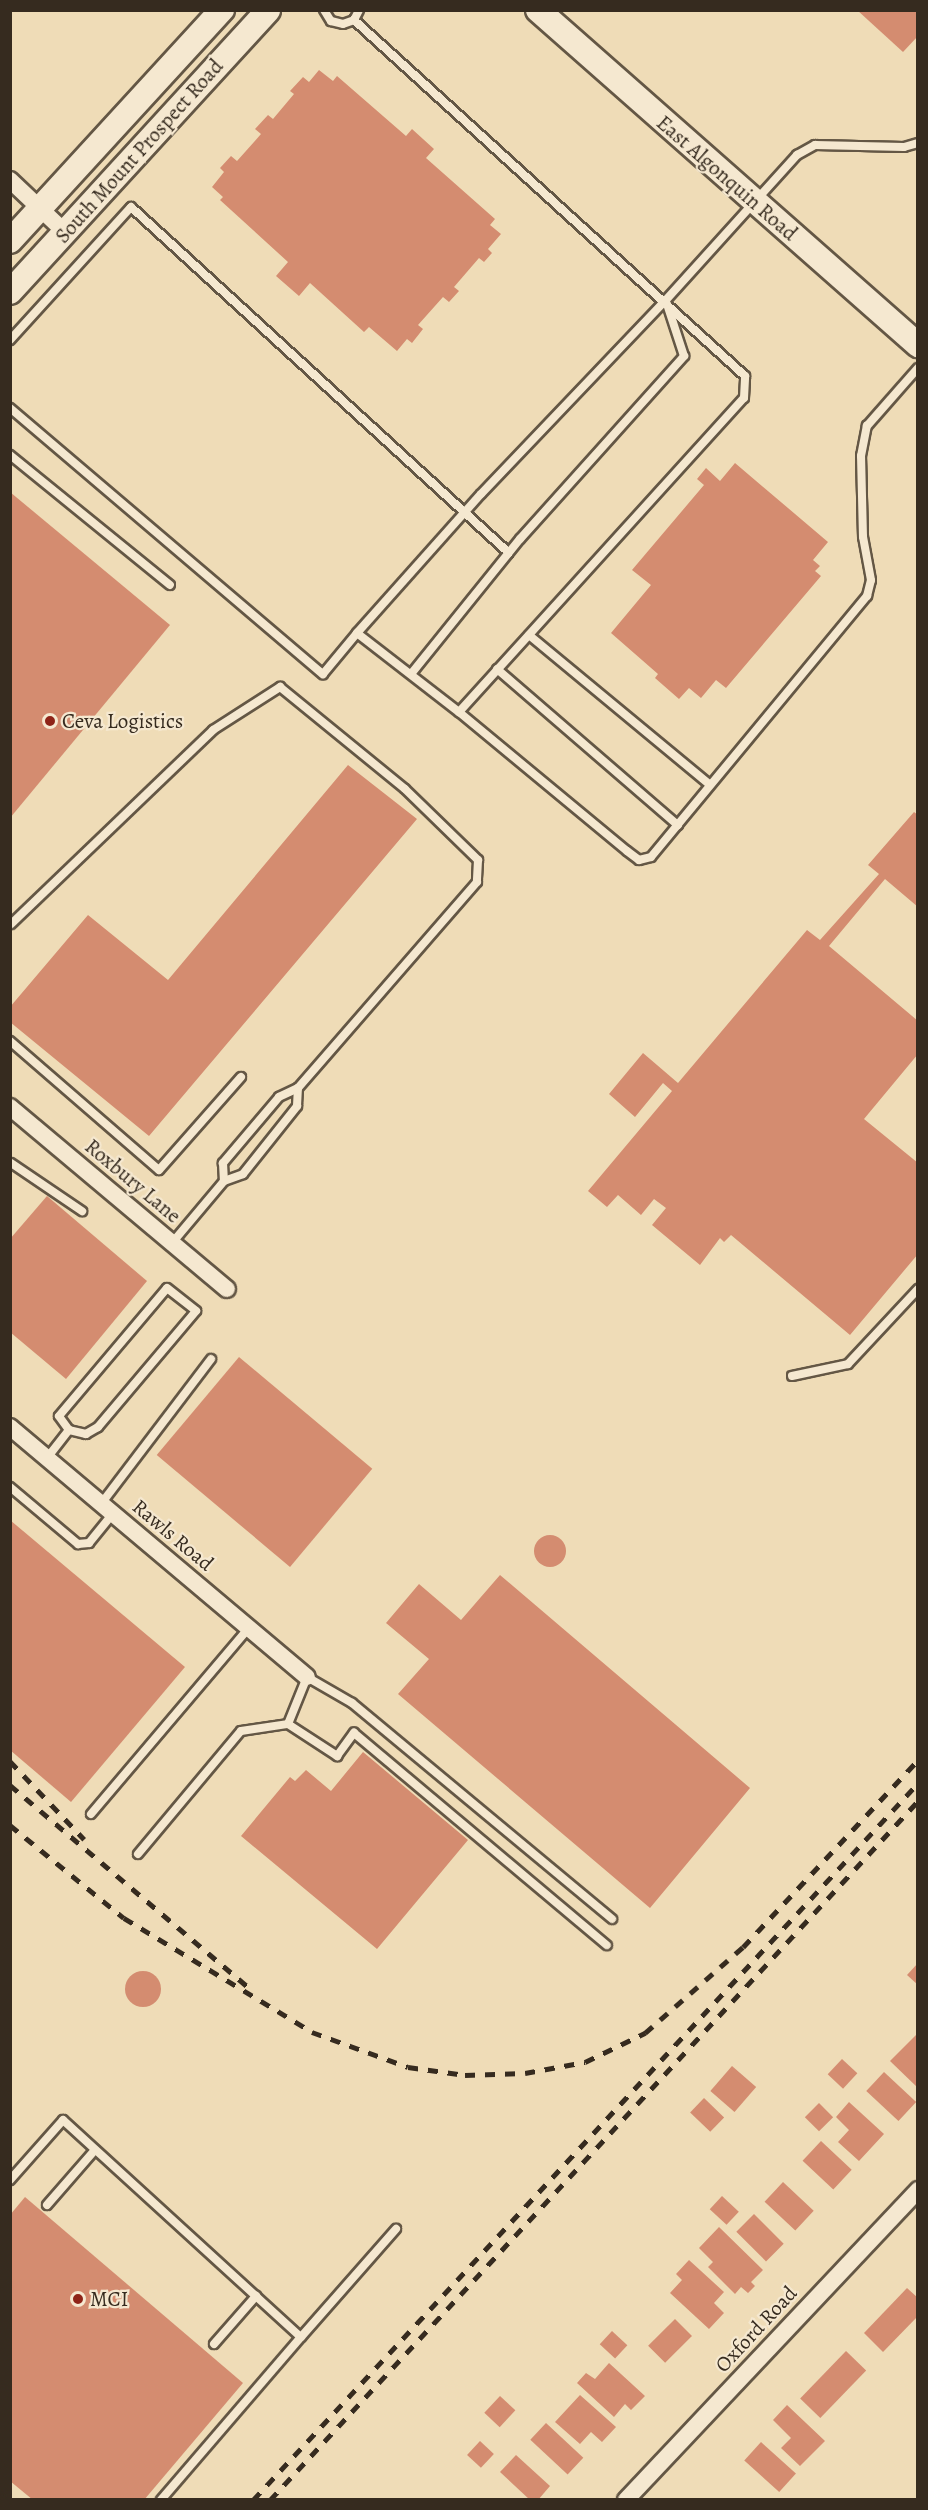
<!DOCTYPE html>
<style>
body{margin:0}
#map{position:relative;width:928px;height:2510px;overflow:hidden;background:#efdcb7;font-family:Alegreya,serif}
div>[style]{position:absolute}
.building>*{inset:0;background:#d48c70;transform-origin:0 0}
.round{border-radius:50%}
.roads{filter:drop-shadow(2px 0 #645745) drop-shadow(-2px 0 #645745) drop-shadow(0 2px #645745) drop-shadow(0 -2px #645745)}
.lane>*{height:8px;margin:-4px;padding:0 4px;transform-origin:4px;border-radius:4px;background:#f5e8d0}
.street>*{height:16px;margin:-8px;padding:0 8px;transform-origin:8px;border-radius:8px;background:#f5e8d0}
.secondary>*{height:24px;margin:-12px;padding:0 12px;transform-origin:12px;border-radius:12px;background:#f5e8d0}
.rail>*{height:4.5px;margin-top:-2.25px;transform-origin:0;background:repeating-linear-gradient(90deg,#362b1f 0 10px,transparent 0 20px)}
.dots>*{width:16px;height:16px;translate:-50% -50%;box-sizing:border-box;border:3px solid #f5e8d0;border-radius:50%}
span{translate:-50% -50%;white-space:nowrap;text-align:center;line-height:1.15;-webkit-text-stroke:4.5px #f5e8d0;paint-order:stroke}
.street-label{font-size:21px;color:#362b1f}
.poi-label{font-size:21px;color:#362b1f}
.left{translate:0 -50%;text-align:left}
.frame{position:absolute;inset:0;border:12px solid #362b1f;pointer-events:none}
</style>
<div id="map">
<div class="building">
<div style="clip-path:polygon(857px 10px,918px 10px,918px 36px,903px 52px)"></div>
<div style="clip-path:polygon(319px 70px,333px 81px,337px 76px,406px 136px,412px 129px,434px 149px,426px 158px,495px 219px,490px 225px,501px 234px,488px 249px,492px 253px,484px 262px,479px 258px,454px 287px,459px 291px,449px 302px,443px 297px,418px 325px,423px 329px,412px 343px,407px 339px,397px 351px,369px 327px,364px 332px,310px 283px,299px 296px,276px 276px,288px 262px,220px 200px,223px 197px,212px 187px,224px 172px,220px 168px,231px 156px,237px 161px,261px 134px,255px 129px,268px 115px,273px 119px,294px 94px,290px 91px,303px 77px,309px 82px)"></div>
<div style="clip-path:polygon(735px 463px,828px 542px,813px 560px,820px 566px,815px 571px,821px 576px,726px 688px,716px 680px,701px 698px,689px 688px,679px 699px,655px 678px,658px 674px,611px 633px,651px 585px,632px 570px,704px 485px,697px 479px,706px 468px,720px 481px)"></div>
<div style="clip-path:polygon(10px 492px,170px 625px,10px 818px)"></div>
<div style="clip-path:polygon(348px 765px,417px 819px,149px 1136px,10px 1022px,10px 1007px,88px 915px,168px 980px)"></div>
<div style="clip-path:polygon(914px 812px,918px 815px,918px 907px,885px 879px,829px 946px,918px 1021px,918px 1054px,864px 1119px,918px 1163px,918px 1254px,850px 1335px,731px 1235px,724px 1242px,720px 1238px,700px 1265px,652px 1225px,666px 1208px,654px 1199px,641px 1215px,618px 1195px,607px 1207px,588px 1191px,672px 1091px,663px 1083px,635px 1117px,609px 1094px,643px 1053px,678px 1083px,807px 930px,820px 940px,879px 874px,868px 865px)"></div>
<div style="clip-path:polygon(47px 1196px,147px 1281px,66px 1379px,10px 1332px,10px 1239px)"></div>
<div style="left:239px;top:1357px;width:174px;height:128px;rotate:40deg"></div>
<div style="clip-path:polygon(10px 1520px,185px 1667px,71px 1802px,10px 1750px)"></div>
<div class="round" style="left:534px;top:1535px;width:32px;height:32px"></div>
<div style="clip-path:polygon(500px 1575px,750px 1788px,650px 1908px,398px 1694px,429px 1659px,386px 1623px,419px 1584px,461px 1620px)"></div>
<div style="clip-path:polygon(363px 1752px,468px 1840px,377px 1949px,241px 1836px,290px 1777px,295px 1781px,306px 1770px,331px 1791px)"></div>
<div style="clip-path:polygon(918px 1963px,918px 1985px,907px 1975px)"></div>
<div class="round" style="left:125px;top:1971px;width:36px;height:36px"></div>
<div style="clip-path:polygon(918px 2033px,918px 2088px,890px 2061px)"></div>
<div style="left:842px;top:2059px;width:21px;height:21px;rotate:43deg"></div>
<div style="left:732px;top:2066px;width:32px;height:33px;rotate:41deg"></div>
<div style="left:884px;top:2072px;width:44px;height:26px;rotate:43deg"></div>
<div style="left:704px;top:2098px;width:28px;height:20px;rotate:44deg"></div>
<div style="clip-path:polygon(849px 2102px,884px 2134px,859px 2161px,838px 2142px,849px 2130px,836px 2117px)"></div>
<div style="left:819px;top:2103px;width:20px;height:20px;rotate:45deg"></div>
<div style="left:821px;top:2141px;width:42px;height:27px;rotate:43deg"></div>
<div style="left:783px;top:2182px;width:42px;height:27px;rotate:43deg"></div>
<div style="left:722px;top:2196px;width:23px;height:18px;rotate:43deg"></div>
<div style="clip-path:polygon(25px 2197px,243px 2383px,144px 2500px,33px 2500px,10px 2481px,10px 2215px)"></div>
<div style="left:754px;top:2214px;width:42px;height:25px;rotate:45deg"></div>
<div style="clip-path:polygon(719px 2227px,763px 2270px,751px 2282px,755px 2286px,748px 2293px,741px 2287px,735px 2294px,708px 2267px,713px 2262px,699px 2248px)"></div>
<div style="clip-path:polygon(689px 2260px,724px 2292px,714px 2303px,724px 2313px,709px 2329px,670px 2293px,682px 2280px,676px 2274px)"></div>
<div style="clip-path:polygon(907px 2288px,918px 2298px,918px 2316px,883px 2352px,864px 2333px)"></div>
<div style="left:675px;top:2319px;width:24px;height:38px;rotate:45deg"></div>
<div style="left:612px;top:2331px;width:21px;height:18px;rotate:43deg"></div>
<div style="left:846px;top:2351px;width:28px;height:66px;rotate:44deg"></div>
<div style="clip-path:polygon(609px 2363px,645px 2396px,631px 2410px,625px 2404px,614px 2417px,577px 2383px,586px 2373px,595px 2379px)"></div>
<div style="clip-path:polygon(580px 2395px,616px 2427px,602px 2442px,591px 2432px,580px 2444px,555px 2422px)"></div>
<div style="left:500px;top:2396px;width:21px;height:23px;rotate:43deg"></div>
<div style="clip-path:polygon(787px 2405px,825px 2441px,800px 2466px,781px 2448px,791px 2438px,773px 2420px)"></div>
<div style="left:546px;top:2423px;width:51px;height:23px;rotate:43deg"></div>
<div style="left:480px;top:2441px;width:19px;height:19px;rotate:43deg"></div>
<div style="left:761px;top:2442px;width:47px;height:25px;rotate:42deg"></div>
<div style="clip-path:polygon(516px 2455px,550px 2486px,538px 2500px,530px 2500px,500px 2472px)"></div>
</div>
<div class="roads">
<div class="lane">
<div style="left:324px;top:10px;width:13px;rotate:58deg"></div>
<div style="left:331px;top:21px;width:12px;rotate:14deg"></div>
<div style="left:343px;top:24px;width:12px;rotate:-20deg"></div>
<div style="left:354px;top:20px;width:11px;rotate:-63deg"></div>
<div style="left:10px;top:340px;width:180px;rotate:-47.7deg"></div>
<div style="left:131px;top:207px;width:512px;rotate:42.47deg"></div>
<div style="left:10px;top:408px;width:411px;rotate:40.4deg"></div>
<div style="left:323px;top:674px;width:53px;rotate:-50.3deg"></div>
<div style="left:357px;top:633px;width:129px;rotate:37.8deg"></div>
<div style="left:459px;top:712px;width:424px;rotate:-47.8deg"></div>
<div style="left:744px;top:398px;width:22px;rotate:-87deg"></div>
<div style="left:745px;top:376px;width:529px;rotate:-137.68deg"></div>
<div style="left:10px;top:455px;width:206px;rotate:39.1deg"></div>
<div style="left:357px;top:633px;width:186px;rotate:-48.3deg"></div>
<div style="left:481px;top:494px;width:267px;rotate:-46.4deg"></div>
<div style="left:665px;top:301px;width:197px;rotate:-47.9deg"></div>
<div style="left:797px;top:155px;width:21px;rotate:-29deg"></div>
<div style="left:815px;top:145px;width:89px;rotate:1.3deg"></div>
<div style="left:904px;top:147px;width:15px;rotate:-16deg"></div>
<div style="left:529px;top:635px;width:235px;rotate:39.6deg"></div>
<div style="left:497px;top:669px;width:239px;rotate:40.8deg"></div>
<div style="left:411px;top:674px;width:174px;rotate:-51.1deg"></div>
<div style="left:520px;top:539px;width:246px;rotate:-48.1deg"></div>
<div style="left:684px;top:356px;width:55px;rotate:-108.1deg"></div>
<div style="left:459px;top:712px;width:218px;rotate:39.6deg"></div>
<div style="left:627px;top:851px;width:15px;rotate:37deg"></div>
<div style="left:639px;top:860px;width:12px;rotate:-14deg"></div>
<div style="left:651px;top:857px;width:339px;rotate:-50.4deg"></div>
<div style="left:867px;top:596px;width:16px;rotate:-76deg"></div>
<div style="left:871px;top:580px;width:44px;rotate:-100.5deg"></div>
<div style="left:863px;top:537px;width:81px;rotate:-91.4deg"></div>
<div style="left:861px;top:456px;width:31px;rotate:-79deg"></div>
<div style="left:867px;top:426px;width:77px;rotate:-48.7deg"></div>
<div style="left:11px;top:924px;width:280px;rotate:-43.8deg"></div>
<div style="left:213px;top:730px;width:80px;rotate:-32.7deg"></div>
<div style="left:280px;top:687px;width:161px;rotate:39.2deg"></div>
<div style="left:405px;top:789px;width:102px;rotate:44.2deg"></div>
<div style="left:478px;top:860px;width:22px;rotate:93deg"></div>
<div style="left:477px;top:882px;width:273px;rotate:131deg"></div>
<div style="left:298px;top:1088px;width:21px;rotate:155deg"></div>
<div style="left:279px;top:1097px;width:87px;rotate:130.3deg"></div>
<div style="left:223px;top:1163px;width:18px;rotate:87deg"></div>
<div style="left:10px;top:1041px;width:197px;rotate:40.9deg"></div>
<div style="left:159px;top:1170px;width:124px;rotate:-48.6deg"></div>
<div style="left:11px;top:1163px;width:86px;rotate:34.1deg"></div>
<div style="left:172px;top:1243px;width:81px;rotate:-50deg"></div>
<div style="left:224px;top:1181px;width:20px;rotate:-20deg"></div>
<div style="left:243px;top:1174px;width:87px;rotate:-51.5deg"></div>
<div style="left:297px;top:1106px;width:18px;rotate:-87deg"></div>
<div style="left:167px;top:1288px;width:37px;rotate:38deg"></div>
<div style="left:196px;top:1311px;width:152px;rotate:130.2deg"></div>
<div style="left:98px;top:1427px;width:14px;rotate:150deg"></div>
<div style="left:86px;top:1434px;width:17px;rotate:-167deg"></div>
<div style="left:69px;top:1430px;width:17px;rotate:-126deg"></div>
<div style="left:59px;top:1416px;width:167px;rotate:-49.8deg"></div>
<div style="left:792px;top:1376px;width:57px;rotate:-12.1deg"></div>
<div style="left:848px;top:1364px;width:103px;rotate:-47deg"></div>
<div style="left:47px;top:1458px;width:36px;rotate:-52deg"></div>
<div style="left:10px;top:1487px;width:89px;rotate:40deg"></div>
<div style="left:78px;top:1544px;width:11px;rotate:-5deg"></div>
<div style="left:89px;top:1543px;width:38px;rotate:-51deg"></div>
<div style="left:101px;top:1504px;width:182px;rotate:-52.8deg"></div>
<div style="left:288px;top:1724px;width:59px;rotate:33.1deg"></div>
<div style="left:337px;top:1756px;width:29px;rotate:-54deg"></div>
<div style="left:354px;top:1733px;width:330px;rotate:40deg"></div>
<div style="left:91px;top:1814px;width:244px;rotate:-49.7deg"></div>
<div style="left:138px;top:1854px;width:160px;rotate:-50.1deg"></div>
<div style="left:241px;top:1731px;width:48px;rotate:-8.5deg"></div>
<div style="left:288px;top:1724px;width:51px;rotate:-68deg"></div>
<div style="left:307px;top:1677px;width:52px;rotate:30deg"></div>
<div style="left:352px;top:1703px;width:338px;rotate:39.7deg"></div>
<div style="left:10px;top:2180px;width:80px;rotate:-48.5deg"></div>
<div style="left:63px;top:2120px;width:322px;rotate:42.4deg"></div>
<div style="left:301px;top:2337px;width:215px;rotate:130.7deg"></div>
<div style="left:47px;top:2205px;width:73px;rotate:-48.9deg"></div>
<div style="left:301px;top:2337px;width:144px;rotate:-48.7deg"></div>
<div style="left:214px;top:2344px;width:64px;rotate:-48.8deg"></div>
</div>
<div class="street">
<div style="left:10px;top:180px;width:76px;rotate:43.4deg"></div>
<div style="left:10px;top:1107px;width:283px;rotate:40deg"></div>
<div style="left:10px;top:1427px;width:388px;rotate:40.1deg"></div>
<div style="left:626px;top:2500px;width:426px;rotate:-46.7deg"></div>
</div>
<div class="secondary">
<div style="left:538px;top:10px;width:507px;rotate:41.4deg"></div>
<div style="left:10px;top:241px;width:314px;rotate:-47.5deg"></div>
<div style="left:10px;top:292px;width:382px;rotate:-47.5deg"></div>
</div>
</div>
<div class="rail">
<div style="left:10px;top:1761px;width:108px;rotate:46.5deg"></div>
<div style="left:10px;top:1785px;width:312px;rotate:40.3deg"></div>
<div style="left:10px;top:1825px;width:147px;rotate:39.2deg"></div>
<div style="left:124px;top:1918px;width:220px;rotate:31.2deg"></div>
<div style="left:312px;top:2032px;width:102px;rotate:20deg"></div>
<div style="left:408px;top:2067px;width:58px;rotate:8deg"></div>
<div style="left:465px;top:2075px;width:60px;rotate:-1.9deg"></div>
<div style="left:525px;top:2073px;width:61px;rotate:-10.4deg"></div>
<div style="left:585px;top:2062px;width:67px;rotate:-25.8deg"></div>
<div style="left:645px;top:2033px;width:130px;rotate:-41.3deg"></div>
<div style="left:743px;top:1947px;width:256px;rotate:-46.9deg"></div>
<div style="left:253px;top:2500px;width:978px;rotate:-47.15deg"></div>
<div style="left:270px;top:2500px;width:953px;rotate:-47.17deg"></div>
</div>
<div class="dots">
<div style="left:50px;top:721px;background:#8f2418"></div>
<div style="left:78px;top:2299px;background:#8f2418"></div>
</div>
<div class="street-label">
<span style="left:139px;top:151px;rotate:-48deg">South Mount Prospect Road</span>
<span style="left:727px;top:178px;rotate:41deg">East Algonquin Road</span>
<span style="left:133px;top:1181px;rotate:40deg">Roxbury Lane</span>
<span style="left:173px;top:1535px;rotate:40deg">Rawls Road</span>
<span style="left:756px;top:2329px;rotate:-47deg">Oxford Road</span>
</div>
<div class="poi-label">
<span class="left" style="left:62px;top:721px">Ceva Logistics</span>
<span class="left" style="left:90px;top:2299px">MCI</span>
</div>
<div class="frame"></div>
</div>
